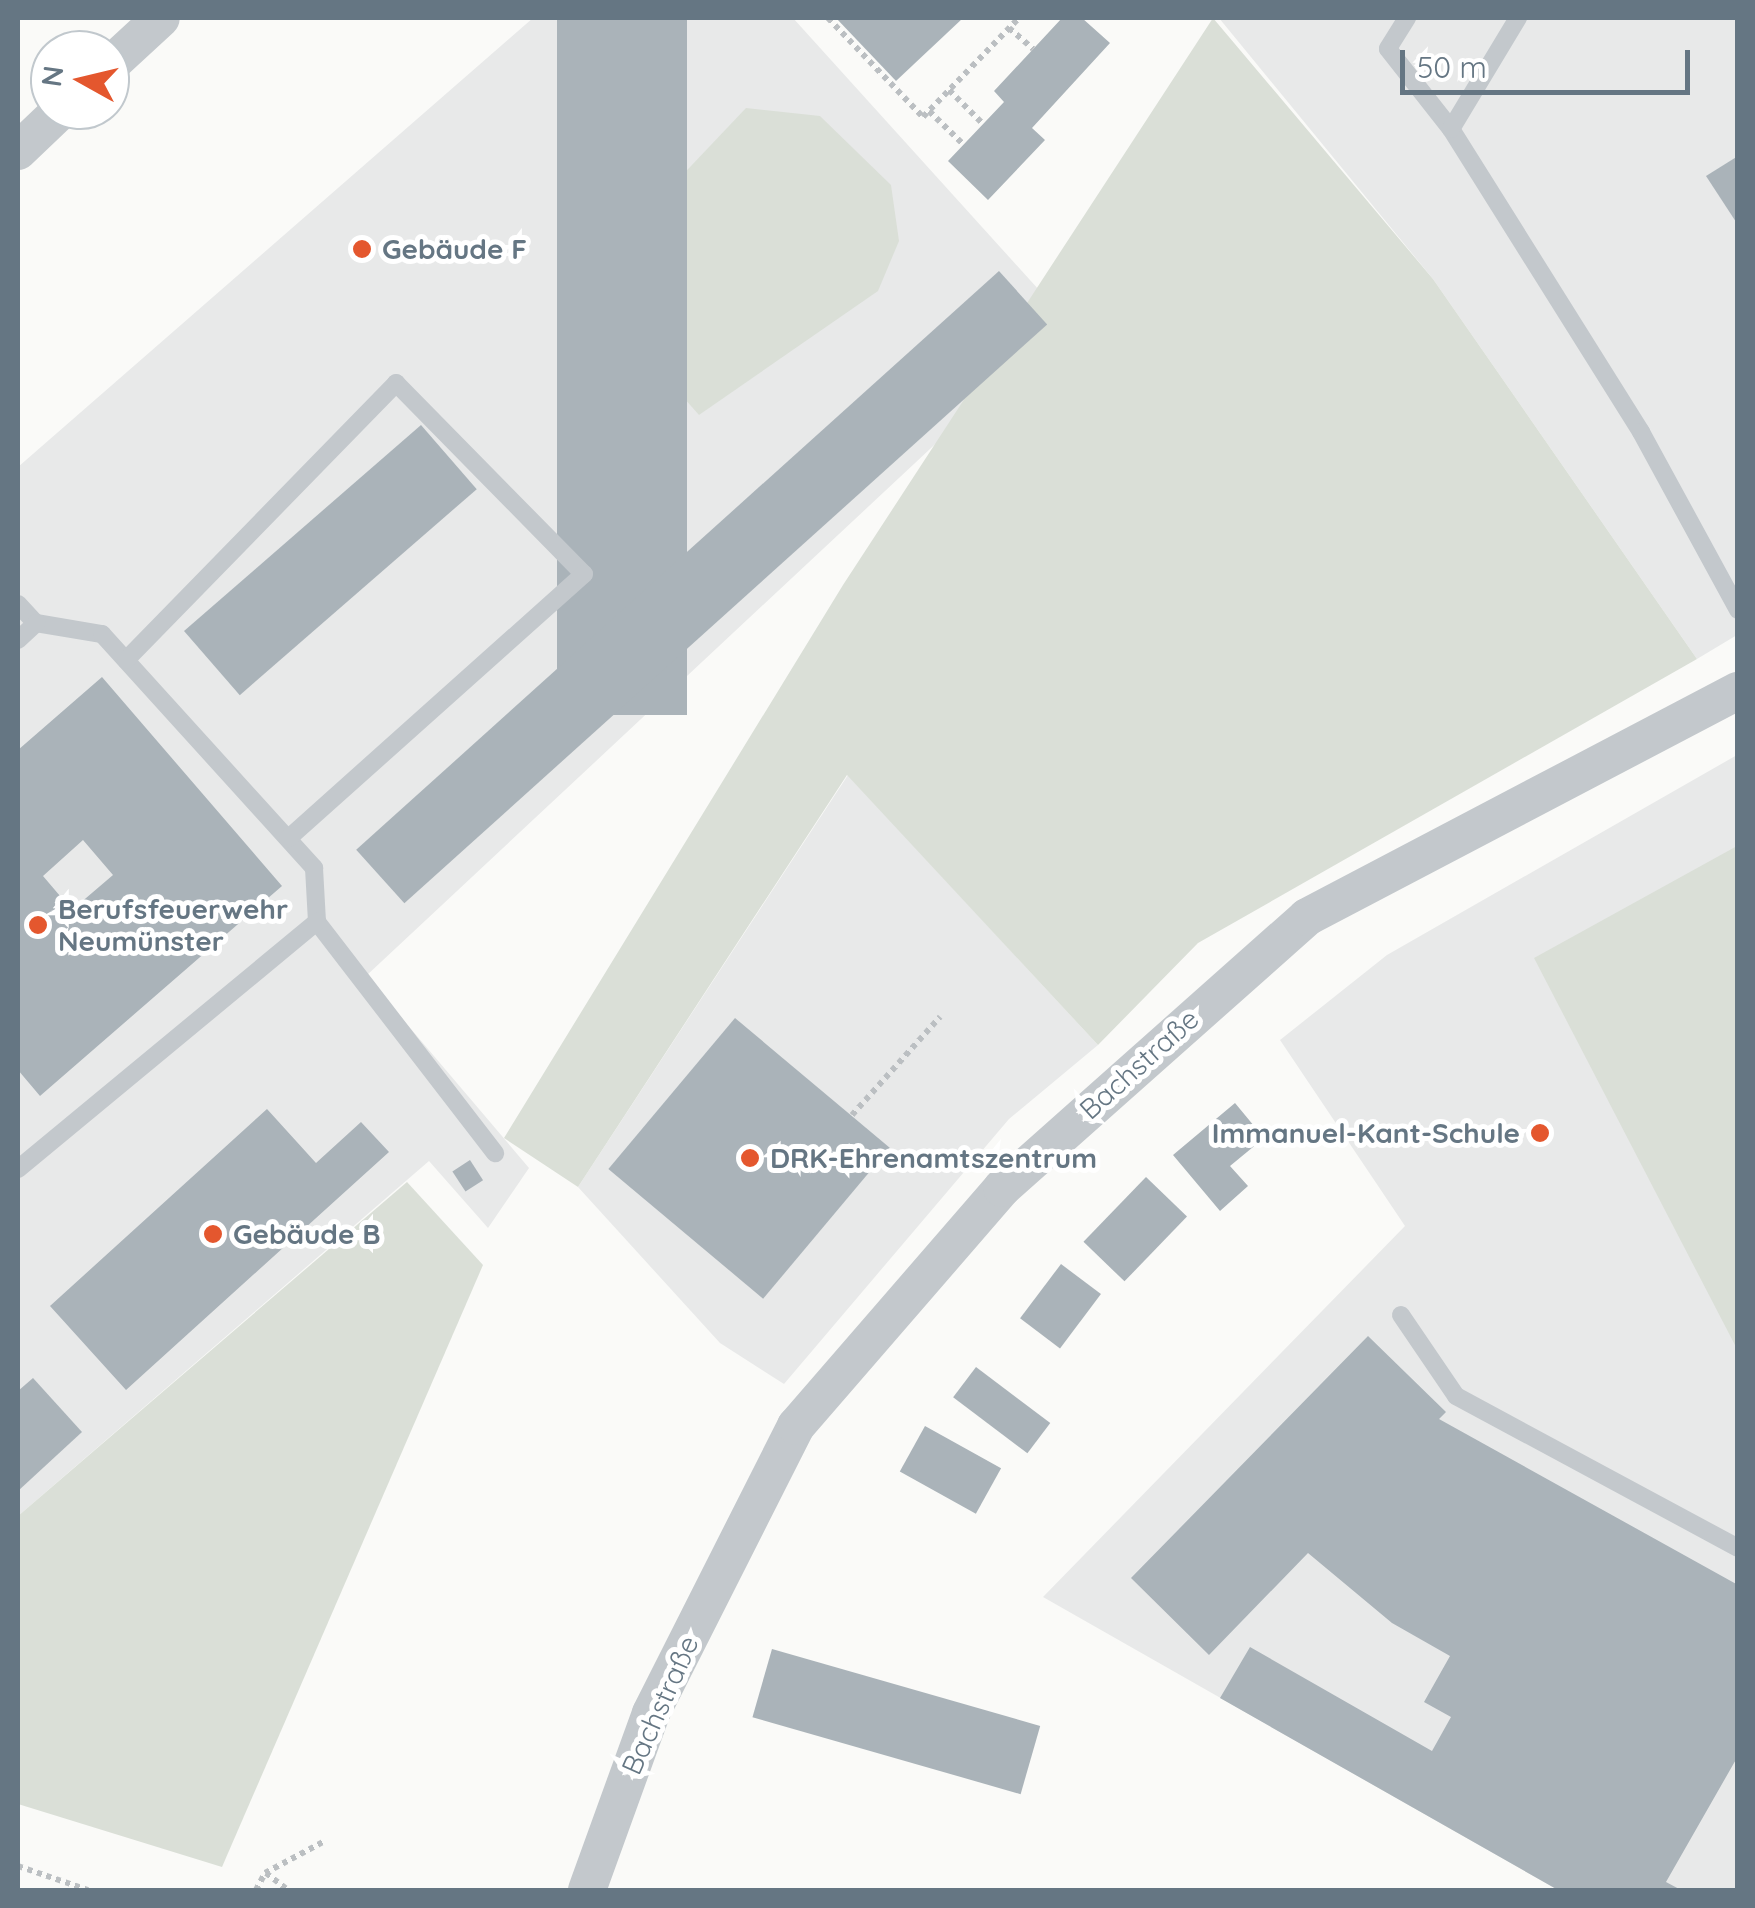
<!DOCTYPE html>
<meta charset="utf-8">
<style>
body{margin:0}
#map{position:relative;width:1755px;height:1908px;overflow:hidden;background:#fafaf8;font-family:Quicksand,sans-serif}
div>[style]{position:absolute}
.built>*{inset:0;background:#e8e9e9}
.green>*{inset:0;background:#dadfd7}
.building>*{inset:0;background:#aab3b9;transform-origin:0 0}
.path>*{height:6px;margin-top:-3px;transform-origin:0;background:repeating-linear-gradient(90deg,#bbbfc2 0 5px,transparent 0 10px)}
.lane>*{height:18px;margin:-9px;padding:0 9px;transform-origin:9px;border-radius:9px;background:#c3c8cc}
.street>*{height:38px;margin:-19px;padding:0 19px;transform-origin:19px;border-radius:19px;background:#c3c8cc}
.dots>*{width:28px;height:28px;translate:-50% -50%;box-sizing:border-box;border:5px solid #fff;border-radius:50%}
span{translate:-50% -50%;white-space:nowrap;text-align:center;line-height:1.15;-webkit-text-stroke:10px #fff;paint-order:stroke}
.poi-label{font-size:28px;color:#657683;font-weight:700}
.left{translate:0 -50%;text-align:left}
.right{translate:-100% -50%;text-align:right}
.street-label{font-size:28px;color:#657683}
.frame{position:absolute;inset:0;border:20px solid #657683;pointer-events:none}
.north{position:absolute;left:30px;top:30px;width:100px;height:100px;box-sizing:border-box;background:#fff;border:2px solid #c1c8cd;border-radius:50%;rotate:278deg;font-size:28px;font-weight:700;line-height:40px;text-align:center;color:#657683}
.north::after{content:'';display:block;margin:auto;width:35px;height:45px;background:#e4572e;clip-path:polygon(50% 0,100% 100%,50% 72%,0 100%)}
.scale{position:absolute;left:1400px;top:50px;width:290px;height:45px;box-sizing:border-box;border:5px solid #657683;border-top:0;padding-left:12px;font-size:30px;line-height:35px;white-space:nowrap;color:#657683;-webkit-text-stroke:8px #fff;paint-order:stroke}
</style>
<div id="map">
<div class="built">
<div style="clip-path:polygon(533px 18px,793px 18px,1067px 321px,366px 976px,529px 1168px,488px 1228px,429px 1161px,18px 1516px,18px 467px)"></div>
<div style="clip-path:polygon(1219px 18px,1737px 18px,1737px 635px,1697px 659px,1433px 279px)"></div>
<div style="clip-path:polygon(1737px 755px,1737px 1890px,1558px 1890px,1043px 1597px,1405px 1226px,1280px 1040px,1387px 955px)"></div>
<div style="clip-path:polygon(848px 775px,1098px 1045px,1009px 1119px,784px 1384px,720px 1343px,578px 1187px)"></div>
</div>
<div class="green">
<div style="clip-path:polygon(1213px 18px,1433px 279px,1697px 659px,1198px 943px,1098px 1045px,847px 775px,578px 1187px,504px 1138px,843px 585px)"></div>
<div style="clip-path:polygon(746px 108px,820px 116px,891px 185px,899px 241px,878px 291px,699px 415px,581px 282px)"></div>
<div style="clip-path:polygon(1737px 846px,1737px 1349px,1534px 958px)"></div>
<div style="clip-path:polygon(407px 1182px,483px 1265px,222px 1867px,18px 1804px,18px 1516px)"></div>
</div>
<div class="building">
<div style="left:557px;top:18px;width:130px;height:697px"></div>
<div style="clip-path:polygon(836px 18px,963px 18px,896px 81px)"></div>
<div style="clip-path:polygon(1062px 18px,1082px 18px,1110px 43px,1032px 128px,1045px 140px,988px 200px,948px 161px,1004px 102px,994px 91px)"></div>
<div style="clip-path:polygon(1738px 156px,1738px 225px,1706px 176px)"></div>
<div style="left:999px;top:271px;width:72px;height:865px;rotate:48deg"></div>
<div style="left:421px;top:425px;width:85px;height:314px;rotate:49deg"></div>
<div style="clip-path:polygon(evenodd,102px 677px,282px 886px,40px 1096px,18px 1070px,18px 750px,102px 677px,83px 840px,113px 875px,72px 910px,43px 876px,83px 840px)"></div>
<div style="left:735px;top:1018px;width:202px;height:197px;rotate:40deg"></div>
<div style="clip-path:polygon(1235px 1103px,1264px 1138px,1230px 1166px,1248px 1186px,1220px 1211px,1173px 1155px)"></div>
<div style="clip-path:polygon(267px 1109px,316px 1163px,361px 1122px,389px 1152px,126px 1390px,50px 1306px)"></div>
<div style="left:470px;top:1160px;width:24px;height:21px;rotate:57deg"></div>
<div style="left:1146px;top:1177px;width:57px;height:90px;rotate:44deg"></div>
<div style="left:1061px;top:1264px;width:50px;height:68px;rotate:37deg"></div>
<div style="clip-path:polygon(1368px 1336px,1446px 1412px,1439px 1419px,1738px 1585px,1738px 1756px,1666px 1882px,1681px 1890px,1558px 1890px,1220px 1698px,1250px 1647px,1432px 1751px,1451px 1717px,1424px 1702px,1450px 1656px,1392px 1623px,1308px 1553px,1209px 1655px,1131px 1578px)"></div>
<div style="left:976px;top:1367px;width:93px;height:38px;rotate:37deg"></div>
<div style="clip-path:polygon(33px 1378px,82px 1432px,18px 1491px,18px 1391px)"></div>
<div style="left:925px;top:1426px;width:87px;height:52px;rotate:29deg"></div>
<div style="left:772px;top:1649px;width:279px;height:71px;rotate:16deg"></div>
</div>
<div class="path">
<div style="left:828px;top:18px;width:137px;rotate:46.2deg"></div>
<div style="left:923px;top:117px;width:138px;rotate:-45.9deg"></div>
<div style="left:1009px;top:28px;width:32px;rotate:41deg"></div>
<div style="left:949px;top:90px;width:48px;rotate:45deg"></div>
<div style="left:929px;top:111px;width:49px;rotate:44.2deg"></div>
<div style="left:852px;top:1115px;width:132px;rotate:-48.1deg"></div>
<div style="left:18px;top:1866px;width:74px;rotate:18.9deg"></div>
<div style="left:266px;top:1873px;width:28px;rotate:38deg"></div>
<div style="left:256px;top:1890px;width:19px;rotate:-62deg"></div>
<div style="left:265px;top:1873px;width:68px;rotate:-28.1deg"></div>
</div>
<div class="lane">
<div style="left:1407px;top:18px;width:36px;rotate:122deg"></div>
<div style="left:1388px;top:49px;width:102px;rotate:51.8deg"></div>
<div style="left:1451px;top:129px;width:358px;rotate:57.9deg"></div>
<div style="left:1641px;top:432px;width:203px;rotate:61.4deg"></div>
<div style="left:1451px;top:129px;width:130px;rotate:-58.9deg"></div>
<div style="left:18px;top:604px;width:26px;rotate:47deg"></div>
<div style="left:36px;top:623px;width:67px;rotate:9.5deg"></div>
<div style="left:102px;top:634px;width:316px;rotate:47.8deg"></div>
<div style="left:314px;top:868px;width:54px;rotate:86.8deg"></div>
<div style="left:317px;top:922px;width:292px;rotate:52.4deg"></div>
<div style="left:18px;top:640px;width:25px;rotate:-43deg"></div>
<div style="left:126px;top:660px;width:387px;rotate:-45.7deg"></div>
<div style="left:396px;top:383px;width:268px;rotate:45.5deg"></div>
<div style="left:584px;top:574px;width:397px;rotate:138.2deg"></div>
<div style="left:18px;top:1169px;width:388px;rotate:-39.6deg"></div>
<div style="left:1401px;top:1315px;width:98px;rotate:55.8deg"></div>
<div style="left:1456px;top:1396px;width:320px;rotate:28.3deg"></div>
</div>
<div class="street">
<div style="left:110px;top:65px;width:69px;rotate:-42.7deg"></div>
<div style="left:18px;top:151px;width:59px;rotate:-43.6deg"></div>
<div style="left:587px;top:1890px;width:188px;rotate:-70.1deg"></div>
<div style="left:651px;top:1713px;width:322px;rotate:-63.2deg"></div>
<div style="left:796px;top:1426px;width:315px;rotate:-49.1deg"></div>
<div style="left:1002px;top:1188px;width:408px;rotate:-41.6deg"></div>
<div style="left:1307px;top:917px;width:487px;rotate:-27.7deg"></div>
</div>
<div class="dots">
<div style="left:362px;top:249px;background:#e4572e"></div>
<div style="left:38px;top:925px;background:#e4572e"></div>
<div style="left:1540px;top:1133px;background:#e4572e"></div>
<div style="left:750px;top:1158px;background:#e4572e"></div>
<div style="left:213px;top:1234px;background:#e4572e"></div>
</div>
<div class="poi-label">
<span class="left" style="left:382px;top:249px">Gebäude F</span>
<span class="left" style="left:58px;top:925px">Berufsfeuerwehr<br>Neumünster</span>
<span class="right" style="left:1520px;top:1133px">Immanuel-Kant-Schule</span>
<span class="left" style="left:770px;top:1158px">DRK-Ehrenamtszentrum</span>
<span class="left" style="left:233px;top:1234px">Gebäude B</span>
</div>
<div class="street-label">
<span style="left:1139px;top:1064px;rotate:-42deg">Bachstraße</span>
<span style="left:660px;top:1705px;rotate:-66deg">Bachstraße</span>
</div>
<div class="frame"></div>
<div class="north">N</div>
<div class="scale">50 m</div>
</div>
